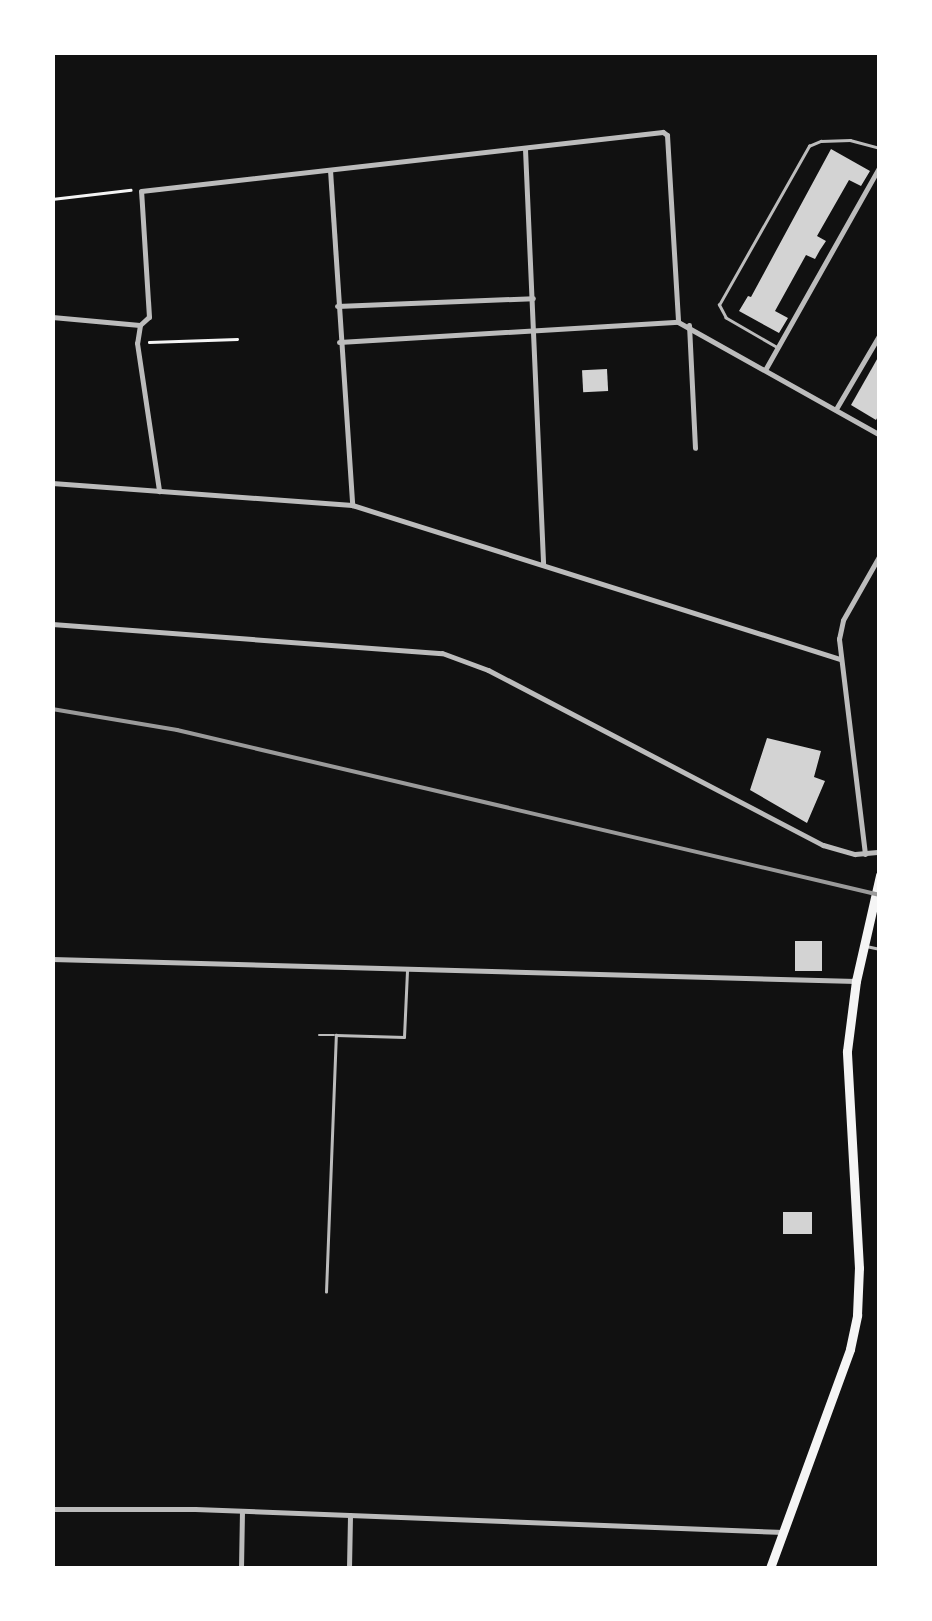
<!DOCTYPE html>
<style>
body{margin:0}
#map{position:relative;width:932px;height:1621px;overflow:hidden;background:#111;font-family:"Space Grotesk",sans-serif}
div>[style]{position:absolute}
.building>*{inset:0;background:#d3d3d3;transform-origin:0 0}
.path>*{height:2.5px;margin:-1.25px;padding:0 1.25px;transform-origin:1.25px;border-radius:1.25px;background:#f5f5f5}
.service>*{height:2.5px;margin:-1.25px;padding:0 1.25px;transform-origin:1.25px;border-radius:1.25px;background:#bcbcbc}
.minor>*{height:5px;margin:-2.5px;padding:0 2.5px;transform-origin:2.5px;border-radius:2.5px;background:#bcbcbc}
.primary>*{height:9px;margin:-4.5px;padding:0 4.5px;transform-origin:4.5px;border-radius:4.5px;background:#f5f5f5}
.rail>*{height:4px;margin:-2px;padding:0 2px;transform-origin:2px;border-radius:2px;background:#9a9a9a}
span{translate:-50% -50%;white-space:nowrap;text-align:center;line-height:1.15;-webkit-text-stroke:9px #fff;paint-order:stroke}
.frame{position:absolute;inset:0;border:55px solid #fff;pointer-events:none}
</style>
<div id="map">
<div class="building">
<div style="clip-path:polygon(831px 149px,870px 171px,861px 186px,849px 180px,817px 236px,826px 241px,820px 250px,815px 259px,806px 255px,775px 311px,788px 318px,779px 333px,739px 311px,748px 296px,751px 297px)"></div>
<div style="clip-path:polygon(880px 354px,880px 413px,876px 420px,851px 405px)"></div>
<div style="left:607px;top:369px;width:22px;height:25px;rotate:87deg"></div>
<div style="clip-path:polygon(767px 738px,821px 751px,814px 777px,825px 781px,807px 823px,750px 790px)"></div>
<div style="left:795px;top:941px;width:27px;height:30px"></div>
<div style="left:783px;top:1212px;width:29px;height:22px"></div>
</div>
<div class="path">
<div style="left:52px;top:199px;width:79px;rotate:-6.6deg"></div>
<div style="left:149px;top:342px;width:88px;rotate:-2deg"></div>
</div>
<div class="service">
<div style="left:776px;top:347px;width:58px;rotate:-149.9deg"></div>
<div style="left:726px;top:318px;width:15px;rotate:-118deg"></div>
<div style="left:719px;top:305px;width:183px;rotate:-60.5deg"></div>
<div style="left:809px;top:146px;width:13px;rotate:-23deg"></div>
<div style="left:821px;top:141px;width:29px;rotate:-2deg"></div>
<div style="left:850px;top:140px;width:31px;rotate:15deg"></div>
<div style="left:866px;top:946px;width:14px;rotate:12deg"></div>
<div style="left:319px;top:1035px;width:15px"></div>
<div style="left:326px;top:1292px;width:257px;rotate:-87.8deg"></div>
<div style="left:336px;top:1035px;width:68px;rotate:1.7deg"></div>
<div style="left:404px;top:1037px;width:67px;rotate:-87.4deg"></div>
</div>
<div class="minor">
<div style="left:525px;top:149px;width:415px;rotate:87.5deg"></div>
<div style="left:330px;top:170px;width:336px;rotate:86.2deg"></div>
<div style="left:337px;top:306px;width:196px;rotate:-2.3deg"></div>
<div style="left:52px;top:317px;width:88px;rotate:5.2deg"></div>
<div style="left:140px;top:325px;width:18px;rotate:99deg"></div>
<div style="left:137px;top:343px;width:150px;rotate:81.5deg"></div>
<div style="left:140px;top:325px;width:12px;rotate:-42deg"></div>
<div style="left:149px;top:317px;width:126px;rotate:-93.6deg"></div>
<div style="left:141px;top:191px;width:525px;rotate:-6.45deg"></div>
<div style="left:663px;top:132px;width:5px;rotate:37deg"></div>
<div style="left:667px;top:135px;width:187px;rotate:86.6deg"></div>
<div style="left:689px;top:325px;width:123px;rotate:87.2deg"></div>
<div style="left:339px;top:342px;width:340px;rotate:-3.4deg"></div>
<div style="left:678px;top:322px;width:231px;rotate:29.2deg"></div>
<div style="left:765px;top:370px;width:234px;rotate:-60.6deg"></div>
<div style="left:836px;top:409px;width:87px;rotate:-59.6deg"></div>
<div style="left:52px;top:483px;width:301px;rotate:4.2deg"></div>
<div style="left:352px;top:505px;width:512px;rotate:17.51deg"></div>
<div style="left:52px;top:624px;width:391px;rotate:4.3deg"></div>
<div style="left:442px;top:653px;width:49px;rotate:20.3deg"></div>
<div style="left:488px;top:670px;width:378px;rotate:27.6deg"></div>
<div style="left:823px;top:845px;width:33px;rotate:16deg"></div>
<div style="left:855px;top:854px;width:25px;rotate:-5deg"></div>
<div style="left:865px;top:854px;width:217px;rotate:-96.9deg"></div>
<div style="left:839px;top:639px;width:19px;rotate:-78deg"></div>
<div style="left:843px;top:620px;width:75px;rotate:-60.4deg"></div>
<div style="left:52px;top:959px;width:804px;rotate:1.57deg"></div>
<div style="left:52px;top:1509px;width:143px"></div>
<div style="left:195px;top:1509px;width:589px;rotate:2.24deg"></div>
<div style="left:241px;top:1568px;width:57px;rotate:-89deg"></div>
<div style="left:349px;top:1568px;width:53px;rotate:-88.9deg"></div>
</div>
<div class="primary">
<div style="left:770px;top:1568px;width:233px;rotate:-69.9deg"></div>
<div style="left:850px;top:1349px;width:35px;rotate:-78deg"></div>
<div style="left:857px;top:1315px;width:47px;rotate:-87.6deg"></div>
<div style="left:859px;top:1268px;width:217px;rotate:-93.2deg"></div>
<div style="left:847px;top:1051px;width:71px;rotate:-82.7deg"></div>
<div style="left:856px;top:981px;width:109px;rotate:-77.2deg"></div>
</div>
<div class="rail">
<div style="left:52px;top:709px;width:127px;rotate:9.5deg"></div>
<div style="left:177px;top:730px;width:722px;rotate:13.21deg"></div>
</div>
<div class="frame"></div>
</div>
